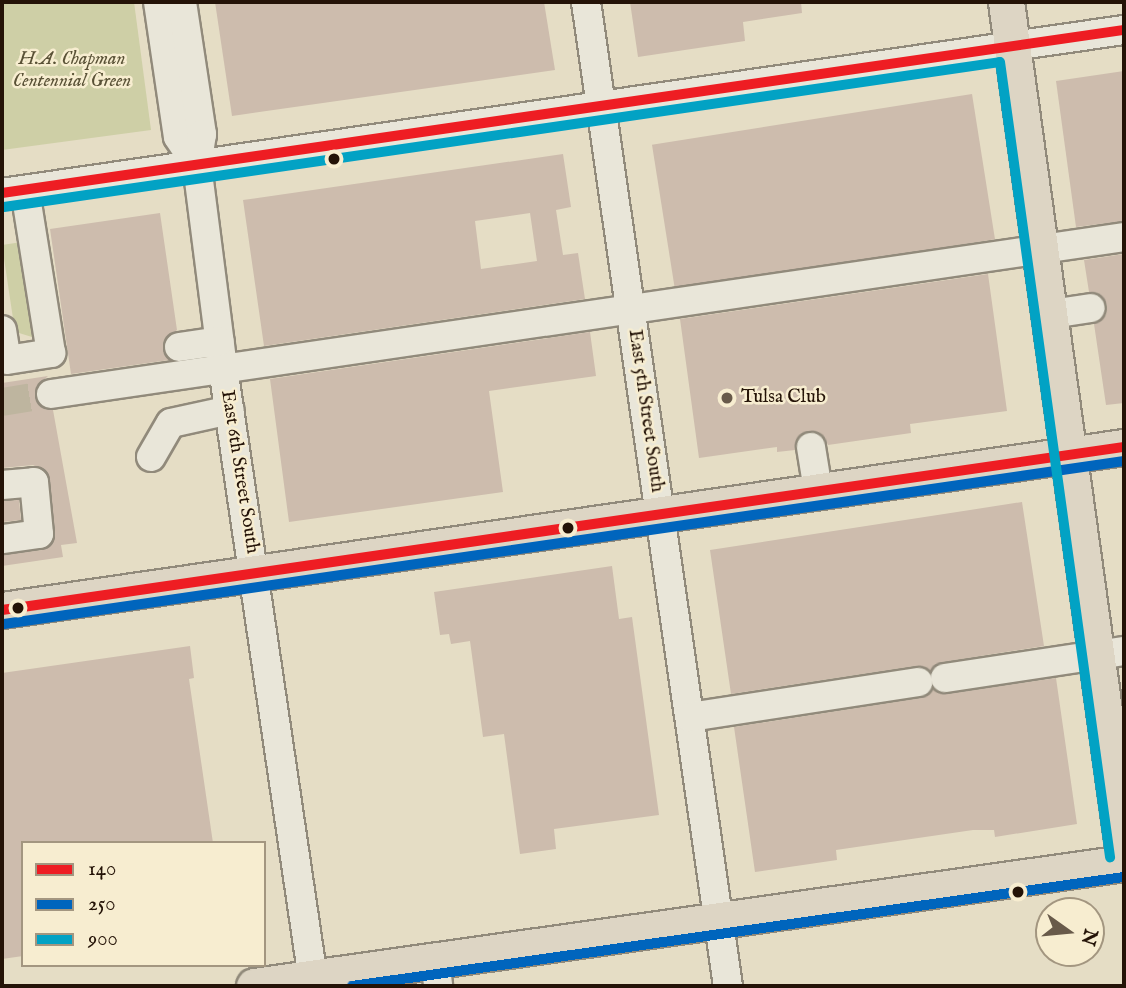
<!DOCTYPE html>
<style>
body{margin:0}
#map{position:relative;width:1126px;height:988px;overflow:hidden;background:#e5ddc5;font-family:"IM FELL English",serif}
div>[style]{position:absolute}
.green>*{inset:0;background:#cecfa6}
.building>*{inset:0;background:#cdbcad;transform-origin:0 0}
.minor-tunnel>*{height:28px;margin-top:-14px;transform-origin:0;background:repeating-linear-gradient(90deg,#beb59f 0 28px,transparent 0 42px)}
.roads{filter:drop-shadow(2px 0 #918a7b) drop-shadow(-2px 0 #918a7b) drop-shadow(0 2px #918a7b) drop-shadow(0 -2px #918a7b)}
.minor>*{height:28px;margin:-14px;padding:0 14px;transform-origin:14px;border-radius:14px;background:#e9e6d9}
.major>*{height:35px;margin:-17.5px;padding:0 17.5px;transform-origin:17.5px;border-radius:17.5px;background:#ddd5c4}
.bus-1>*{height:10px;margin:-5px;padding:0 5px;transform-origin:5px;border-radius:5px;background:#ee1d23}
.bus-2>*{height:10px;margin:-5px;padding:0 5px;transform-origin:5px;border-radius:5px;background:#0065bd}
.bus-3>*{height:10px;margin:-5px;padding:0 5px;transform-origin:5px;border-radius:5px;background:#02a2c4}
.dots>*{width:19px;height:19px;translate:-50% -50%;box-sizing:border-box;border:4px solid #f7edd0;border-radius:50%}
span{translate:-50% -50%;white-space:nowrap;text-align:center;line-height:1.15;-webkit-text-stroke:5px #f7edd0;paint-order:stroke}
.park-label{font-size:19px;color:#595136;font-style:italic}
.poi-label{font-size:19px;color:#241307}
.left{translate:0 -50%;text-align:left}
.street-label{font-size:19px;color:#241307}
.frame{position:absolute;inset:0;border:4px solid #241307;pointer-events:none}
.legend{position:absolute;left:21px;top:841px;width:245px;height:126px;box-sizing:border-box;background:#f7edd0;border:2px solid #a39680;margin:0;padding:9px 12px;list-style:none;font-size:21px;color:#241307}
.legend li{display:flex;align-items:center;gap:14px;height:35px}
.legend b{width:35px;border:2px solid #a39680}
.north{position:absolute;left:1035px;top:897px;width:70px;height:70px;box-sizing:border-box;background:#f7edd0;border:2px solid #a39680;border-radius:50%;rotate:105deg;font-size:19px;font-weight:700;line-height:28px;text-align:center;color:#241307}
.north::after{content:'';display:block;margin:auto;width:24px;height:32px;background:#685a4a;clip-path:polygon(50% 0,100% 100%,50% 72%,0 100%)}
</style>
<div id="map">
<div class="green">
<div style="clip-path:polygon(2px 2px,134px 2px,151px 130px,2px 150px)"></div>
<div style="clip-path:polygon(22px 242px,36px 332px,32px 337px,19px 333px,14px 325px,2px 245px)"></div>
</div>
<div class="building">
<div style="clip-path:polygon(215px 2px,544px 2px,555px 70px,232px 116px)"></div>
<div style="clip-path:polygon(630px 2px,801px 2px,802px 13px,743px 22px,745px 41px,638px 57px)"></div>
<div style="clip-path:polygon(1124px 71px,1124px 221px,1076px 227px,1056px 81px)"></div>
<div style="left:972px;top:94px;width:147px;height:324px;rotate:81deg"></div>
<div style="clip-path:polygon(evenodd,563px 154px,571px 207px,556px 210px,563px 255px,578px 253px,585px 299px,264px 346px,243px 200px,563px 154px,530px 213px,537px 261px,481px 269px,475px 221px,530px 213px)"></div>
<div style="clip-path:polygon(160px 213px,177px 330px,163px 342px,169px 360px,71px 374px,50px 229px)"></div>
<div style="clip-path:polygon(1124px 254px,1124px 403px,1106px 405px,1094px 324px,1106px 315px,1107px 305px,1098px 293px,1089px 292px,1084px 260px)"></div>
<div style="clip-path:polygon(988px 274px,1007px 411px,910px 424px,911px 433px,828px 445px,823px 436px,809px 431px,800px 435px,795px 450px,777px 452px,777px 447px,699px 458px,680px 319px)"></div>
<div style="clip-path:polygon(590px 332px,596px 376px,489px 391px,503px 492px,289px 522px,270px 379px)"></div>
<div style="clip-path:polygon(48px 376px,36px 387px,35px 397px,44px 409px,53px 410px,77px 543px,61px 545px,63px 557px,2px 566px,2px 555px,42px 550px,54px 540px,47px 472px,33px 465px,2px 468px,2px 383px)"></div>
<div style="clip-path:polygon(19px 500px,21px 520px,2px 522px,2px 501px)"></div>
<div style="clip-path:polygon(1022px 502px,1044px 646px,943px 662px,930px 671px,915px 666px,731px 694px,710px 550px)"></div>
<div style="clip-path:polygon(612px 566px,619px 619px,632px 617px,659px 815px,554px 829px,556px 849px,520px 854px,504px 734px,483px 737px,470px 641px,451px 644px,449px 634px,440px 635px,434px 592px)"></div>
<div style="clip-path:polygon(190px 646px,194px 678px,189px 679px,213px 843px,23px 843px,23px 956px,2px 959px,2px 673px)"></div>
<div style="clip-path:polygon(1056px 678px,1077px 824px,995px 837px,994px 830px,973px 830px,836px 850px,837px 860px,755px 872px,734px 727px,921px 698px,933px 689px,947px 694px)"></div>
</div>
<div class="minor-tunnel">
<div style="left:2px;top:402px;width:50px;rotate:-9.3deg"></div>
</div>
<div class="roads">
<div class="minor">
<div style="left:158px;top:2px;width:136px;rotate:81.6deg"></div>
<div style="left:178px;top:137px;width:34px;rotate:56deg"></div>
<div style="left:182px;top:2px;width:134px;rotate:81.4deg"></div>
<div style="left:202px;top:134px;width:31px;rotate:99deg"></div>
<div style="left:197px;top:165px;width:205px;rotate:82.7deg"></div>
<div style="left:223px;top:368px;width:625px;rotate:81.62deg"></div>
<div style="left:586px;top:2px;width:994px;rotate:81.79deg"></div>
<div style="left:2px;top:193px;width:1134px;rotate:-8.27deg"></div>
<div style="left:1051px;top:314px;width:40px;rotate:-8.5deg"></div>
<div style="left:2px;top:330px;width:30px;rotate:81deg"></div>
<div style="left:7px;top:360px;width:45px;rotate:-9deg"></div>
<div style="left:51px;top:353px;width:165px;rotate:-99.1deg"></div>
<div style="left:179px;top:347px;width:41px;rotate:-8.3deg"></div>
<div style="left:51px;top:394px;width:1084px;rotate:-8.32deg"></div>
<div style="left:811px;top:447px;width:44px;rotate:80.8deg"></div>
<div style="left:151px;top:457px;width:39px;rotate:-60deg"></div>
<div style="left:171px;top:423px;width:60px;rotate:-12.4deg"></div>
<div style="left:2px;top:485px;width:32px;rotate:-5deg"></div>
<div style="left:34px;top:482px;width:52px;rotate:84.5deg"></div>
<div style="left:39px;top:534px;width:37px;rotate:172deg"></div>
<div style="left:945px;top:678px;width:181px;rotate:-8.6deg"></div>
<div style="left:690px;top:717px;width:231px;rotate:-8.7deg"></div>
<div style="left:435px;top:960px;width:26px;rotate:83deg"></div>
</div>
<div class="major">
<div style="left:1006px;top:2px;width:861px;rotate:82.12deg"></div>
<div style="left:2px;top:610px;width:1134px;rotate:-8.27deg"></div>
<div style="left:254px;top:986px;width:879px;rotate:-8.05deg"></div>
</div>
</div>
<div class="bus-1">
<div style="left:2px;top:193px;width:1134px;rotate:-8.27deg"></div>
<div style="left:2px;top:610px;width:1134px;rotate:-8.27deg"></div>
</div>
<div class="bus-2">
<div style="left:4px;top:624px;width:1132px;rotate:-8.28deg"></div>
<div style="left:352px;top:986px;width:780px;rotate:-8.04deg"></div>
</div>
<div class="bus-3">
<div style="left:4px;top:207px;width:1006px;rotate:-8.28deg"></div>
<div style="left:1000px;top:62px;width:803px;rotate:82.12deg"></div>
</div>
<div class="dots">
<div style="left:334px;top:159px;background:#241307"></div>
<div style="left:727px;top:398px;background:#685a4a"></div>
<div style="left:568px;top:528px;background:#241307"></div>
<div style="left:18px;top:608px;background:#241307"></div>
<div style="left:1018px;top:892px;background:#241307"></div>
</div>
<div class="park-label">
<span style="left:72px;top:71px">H.A. Chapman<br>Centennial Green</span>
</div>
<div class="poi-label">
<span class="left" style="left:741px;top:398px">Tulsa Club</span>
</div>
<div class="street-label">
<span style="left:645px;top:411px;rotate:82deg">East 5th Street South</span>
<span style="left:239px;top:472px;rotate:81deg">East 6th Street South</span>
</div>
<div class="frame"></div>
<ul class="legend">
<li><b style="height:9px;background:#ee1d23"></b>140</li>
<li><b style="height:9px;background:#0065bd"></b>250</li>
<li><b style="height:9px;background:#02a2c4"></b>900</li>
</ul>
<div class="north">N</div>
</div>
